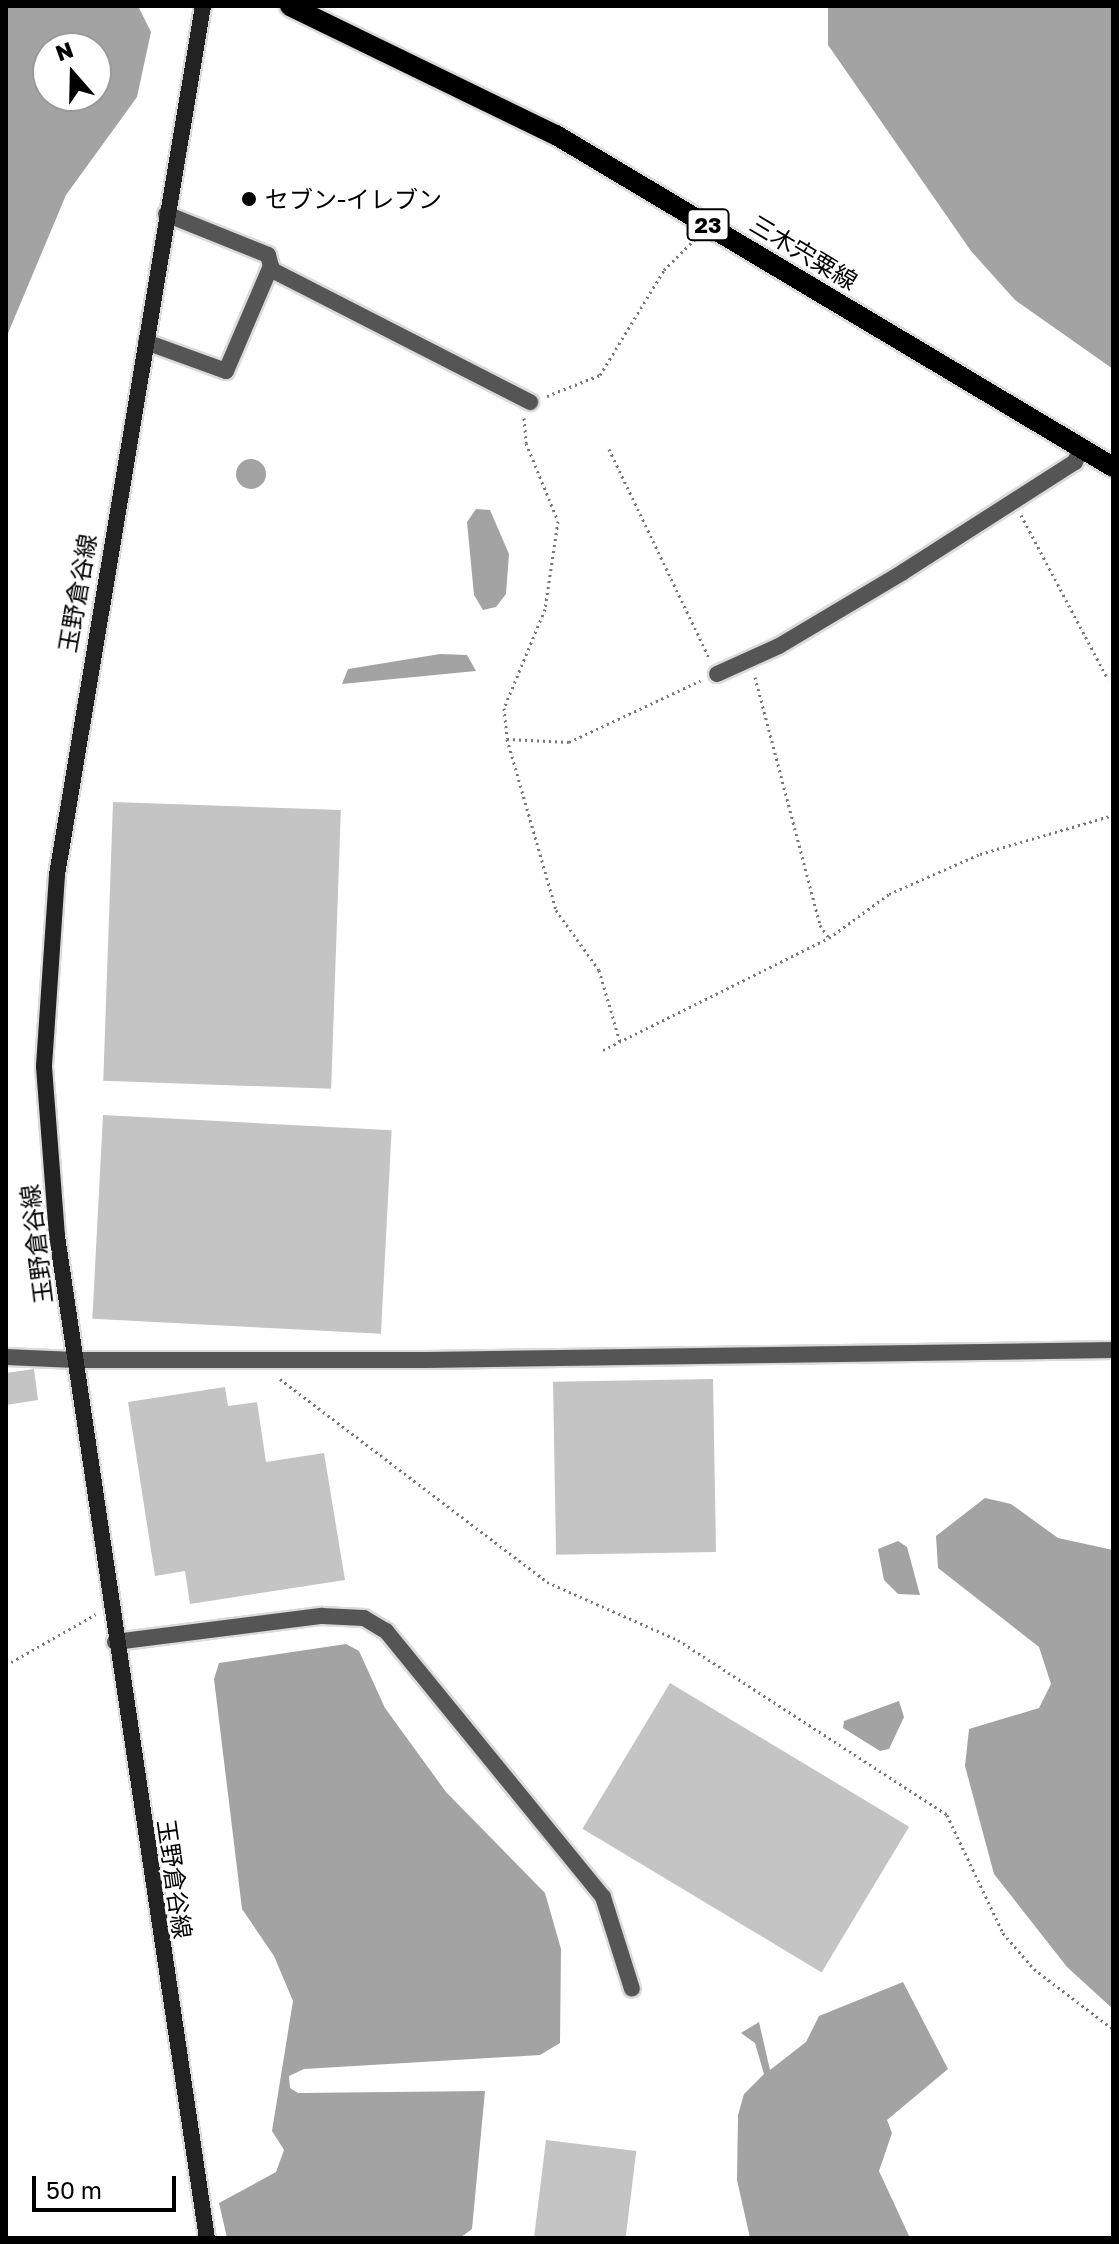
<!DOCTYPE html>
<meta charset="utf-8">
<style>
body{margin:0}
#map{position:relative;width:1119px;height:2244px;overflow:hidden;background:#fff;font-family:"Golos Text","Noto Sans JP",sans-serif}
div>[style]{position:absolute}
.water>*{inset:0;background:#a3a3a3}
.round{border-radius:50%}
.building>*{inset:0;background:#c4c4c4;transform-origin:0 0}
.path>*{height:3px;margin-top:-1.5px;transform-origin:0;background:repeating-linear-gradient(90deg,#777 0 2px,transparent 0 6px)}
.roads{filter:drop-shadow(2px 0 #dbdbdb) drop-shadow(-2px 0 #dbdbdb) drop-shadow(0 2px #dbdbdb) drop-shadow(0 -2px #dbdbdb)}
.minor>*{height:16px;margin:-8px;padding:0 8px;transform-origin:8px;border-radius:8px;background:#555}
.tertiary>*{height:16px;margin:-8px;padding:0 8px;transform-origin:8px;border-radius:8px;background:#555}
.secondary>*{height:16px;margin:-8px;padding:0 8px;transform-origin:8px;border-radius:8px;background:#222}
.primary>*{height:20px;margin:-10px;padding:0 10px;transform-origin:10px;border-radius:10px;background:#000}
.dots>*{width:22px;height:22px;translate:-50% -50%;box-sizing:border-box;border:4px solid #fff;border-radius:50%}
span{translate:-50% -50%;white-space:nowrap;text-align:center;line-height:1.15;-webkit-text-stroke:6px #fff;paint-order:stroke}
.shield-label span{padding:2px 6px;background:#fff;border:2px solid;border-radius:6px;-webkit-text-stroke-width:0}
.shield-label{font-size:22px;color:#000;font-weight:700}
.poi-label{font-size:24px;color:#000}
.left{translate:0 -50%;text-align:left}
.street-label{font-size:24px;color:#000}
.frame{position:absolute;inset:0;border:8px solid #000;pointer-events:none}
.north{position:absolute;left:32px;top:32px;width:80px;height:80px;box-sizing:border-box;background:#fff;border:2px solid #999;border-radius:50%;rotate:340deg;font-size:22px;font-weight:700;line-height:32px;text-align:center;color:#000}
.north::after{content:'';display:block;margin:auto;width:28px;height:36px;background:#000;clip-path:polygon(50% 0,100% 100%,50% 72%,0 100%)}
.scale{position:absolute;left:32px;top:2176px;width:144px;height:36px;box-sizing:border-box;border:4px solid #000;border-top:0;padding-left:10px;font-size:24px;line-height:28px;white-space:nowrap;color:#000;-webkit-text-stroke:6px #fff;paint-order:stroke}
</style>
<div id="map">
<div class="water">
<div style="clip-path:polygon(evenodd,6px 6px,138px 6px,151px 32px,137px 97px,66px 195px,6px 338px,6px 6px,96px 48px,96px 96px,48px 96px,48px 48px,96px 48px)"></div>
<div style="clip-path:polygon(828px 6px,1113px 6px,1113px 369px,1015px 300px,971px 251px,828px 45px)"></div>
<div class="round" style="left:236px;top:459px;width:30px;height:30px"></div>
<div style="clip-path:polygon(476px 509px,490px 510px,509px 554px,506px 594px,496px 607px,483px 610px,474px 595px,467px 522px)"></div>
<div style="clip-path:polygon(440px 654px,467px 655px,476px 671px,342px 684px,348px 669px)"></div>
<div style="clip-path:polygon(985px 1498px,1011px 1504px,1058px 1538px,1113px 1550px,1113px 2009px,1067px 1967px,994px 1874px,965px 1766px,969px 1729px,1039px 1708px,1051px 1684px,1039px 1647px,938px 1568px,936px 1536px)"></div>
<div style="clip-path:polygon(898px 1541px,907px 1547px,920px 1595px,898px 1594px,884px 1580px,878px 1549px)"></div>
<div style="clip-path:polygon(346px 1644px,359px 1651px,385px 1708px,446px 1792px,545px 1893px,561px 1949px,560px 2043px,540px 2055px,304px 2069px,289px 2076px,290px 2088px,298px 2093px,485px 2091px,472px 2229px,460px 2238px,227px 2238px,219px 2203px,276px 2172px,284px 2150px,272px 2131px,293px 2001px,274px 1956px,242px 1909px,214px 1679px,219px 1663px)"></div>
<div style="clip-path:polygon(899px 1701px,904px 1717px,889px 1749px,880px 1751px,843px 1728px,844px 1721px)"></div>
<div style="clip-path:polygon(903px 1982px,948px 2069px,887px 2120px,892px 2133px,879px 2171px,910px 2238px,750px 2238px,737px 2180px,738px 2115px,744px 2094px,764px 2074px,755px 2043px,741px 2033px,759px 2022px,770px 2070px,806px 2042px,819px 2016px)"></div>
</div>
<div class="building">
<div style="left:113px;top:802px;width:228px;height:279px;rotate:2deg"></div>
<div style="left:103px;top:1115px;width:289px;height:204px;rotate:3deg"></div>
<div style="clip-path:polygon(34px 1369px,38px 1400px,6px 1405px,6px 1373px)"></div>
<div style="left:713px;top:1379px;width:173px;height:160px;rotate:89deg"></div>
<div style="clip-path:polygon(225px 1387px,228px 1406px,257px 1402px,266px 1462px,324px 1453px,345px 1580px,190px 1604px,185px 1571px,155px 1576px,128px 1402px)"></div>
<div style="left:670px;top:1683px;width:279px;height:170px;rotate:31deg"></div>
<div style="left:546px;top:2140px;width:91px;height:98px;rotate:7deg"></div>
</div>
<div class="path">
<div style="left:547px;top:396px;width:57px;rotate:-21.6deg"></div>
<div style="left:600px;top:375px;width:123px;rotate:-58.6deg"></div>
<div style="left:664px;top:270px;width:44px;rotate:-45deg"></div>
<div style="left:524px;top:418px;width:25px;rotate:85deg"></div>
<div style="left:526px;top:443px;width:84px;rotate:67.7deg"></div>
<div style="left:558px;top:521px;width:89px;rotate:98.4deg"></div>
<div style="left:545px;top:609px;width:107px;rotate:112.5deg"></div>
<div style="left:504px;top:708px;width:31px;rotate:84deg"></div>
<div style="left:507px;top:739px;width:178px;rotate:74deg"></div>
<div style="left:556px;top:910px;width:74px;rotate:54.4deg"></div>
<div style="left:599px;top:970px;width:75px;rotate:73.7deg"></div>
<div style="left:609px;top:449px;width:232px;rotate:64.4deg"></div>
<div style="left:1021px;top:515px;width:186px;rotate:62.1deg"></div>
<div style="left:755px;top:677px;width:256px;rotate:75.3deg"></div>
<div style="left:820px;top:925px;width:16px;rotate:55deg"></div>
<div style="left:507px;top:739px;width:62px;rotate:2.8deg"></div>
<div style="left:569px;top:742px;width:145px;rotate:-25deg"></div>
<div style="left:603px;top:1050px;width:252px;rotate:-26.4deg"></div>
<div style="left:829px;top:938px;width:74px;rotate:-36.3deg"></div>
<div style="left:889px;top:894px;width:99px;rotate:-23.7deg"></div>
<div style="left:980px;top:854px;width:139px;rotate:-16.3deg"></div>
<div style="left:280px;top:1379px;width:335px;rotate:37.2deg"></div>
<div style="left:547px;top:1582px;width:143px;rotate:23.9deg"></div>
<div style="left:678px;top:1640px;width:321px;rotate:33deg"></div>
<div style="left:947px;top:1815px;width:131px;rotate:64.6deg"></div>
<div style="left:1003px;top:1933px;width:48px;rotate:49.3deg"></div>
<div style="left:1034px;top:1969px;width:99px;rotate:37.2deg"></div>
<div style="left:6px;top:1665px;width:103px;rotate:-29.5deg"></div>
</div>
<div class="roads">
<div class="minor">
<div style="left:166px;top:214px;width:110px;rotate:21.9deg"></div>
<div style="left:268px;top:255px;width:16px;rotate:75deg"></div>
<div style="left:272px;top:270px;width:290px;rotate:27.1deg"></div>
<div style="left:146px;top:342px;width:85px;rotate:19.9deg"></div>
<div style="left:226px;top:371px;width:114px;rotate:-66.8deg"></div>
<div style="left:717px;top:674px;width:68px;rotate:-24.3deg"></div>
<div style="left:779px;top:646px;width:144px;rotate:-30.8deg"></div>
<div style="left:903px;top:572px;width:204px;rotate:-32.6deg"></div>
<div style="left:1075px;top:462px;width:15px;rotate:-67deg"></div>
<div style="left:6px;top:1357px;width:69px;rotate:2.5deg"></div>
<div style="left:426px;top:1360px;width:687px;rotate:-0.83deg"></div>
<div style="left:115px;top:1642px;width:209px;rotate:-7.2deg"></div>
<div style="left:322px;top:1616px;width:42px;rotate:2.7deg"></div>
<div style="left:364px;top:1618px;width:26px;rotate:31deg"></div>
<div style="left:386px;top:1631px;width:343px;rotate:50.8deg"></div>
<div style="left:603px;top:1897px;width:96px;rotate:72.5deg"></div>
</div>
<div class="tertiary">
<div style="left:75px;top:1360px;width:351px"></div>
</div>
<div class="secondary">
<div style="left:203px;top:6px;width:881px;rotate:99.54deg"></div>
<div style="left:57px;top:875px;width:192px;rotate:93.9deg"></div>
<div style="left:44px;top:1067px;width:169px;rotate:85.6deg"></div>
<div style="left:57px;top:1236px;width:1013px;rotate:81.49deg"></div>
</div>
<div class="primary">
<div style="left:290px;top:6px;width:296px;rotate:25.9deg"></div>
<div style="left:556px;top:135px;width:648px;rotate:30.8deg"></div>
</div>
</div>
<div class="dots">
<div style="left:249px;top:199px;background:#000"></div>
</div>
<div class="shield-label">
<span style="left:708px;top:225px">23</span>
</div>
<div class="poi-label">
<span class="left" style="left:265px;top:199px">セブン-イレブン</span>
</div>
<div class="street-label">
<span style="left:804px;top:252px;rotate:31deg">三木宍粟線</span>
<span style="left:77px;top:593px;rotate:-80deg">玉野倉谷線</span>
<span style="left:36px;top:1244px;rotate:-97deg">玉野倉谷線</span>
<span style="left:175px;top:1879px;rotate:82deg">玉野倉谷線</span>
</div>
<div class="frame"></div>
<div class="north">N</div>
<div class="scale">50 m</div>
</div>
